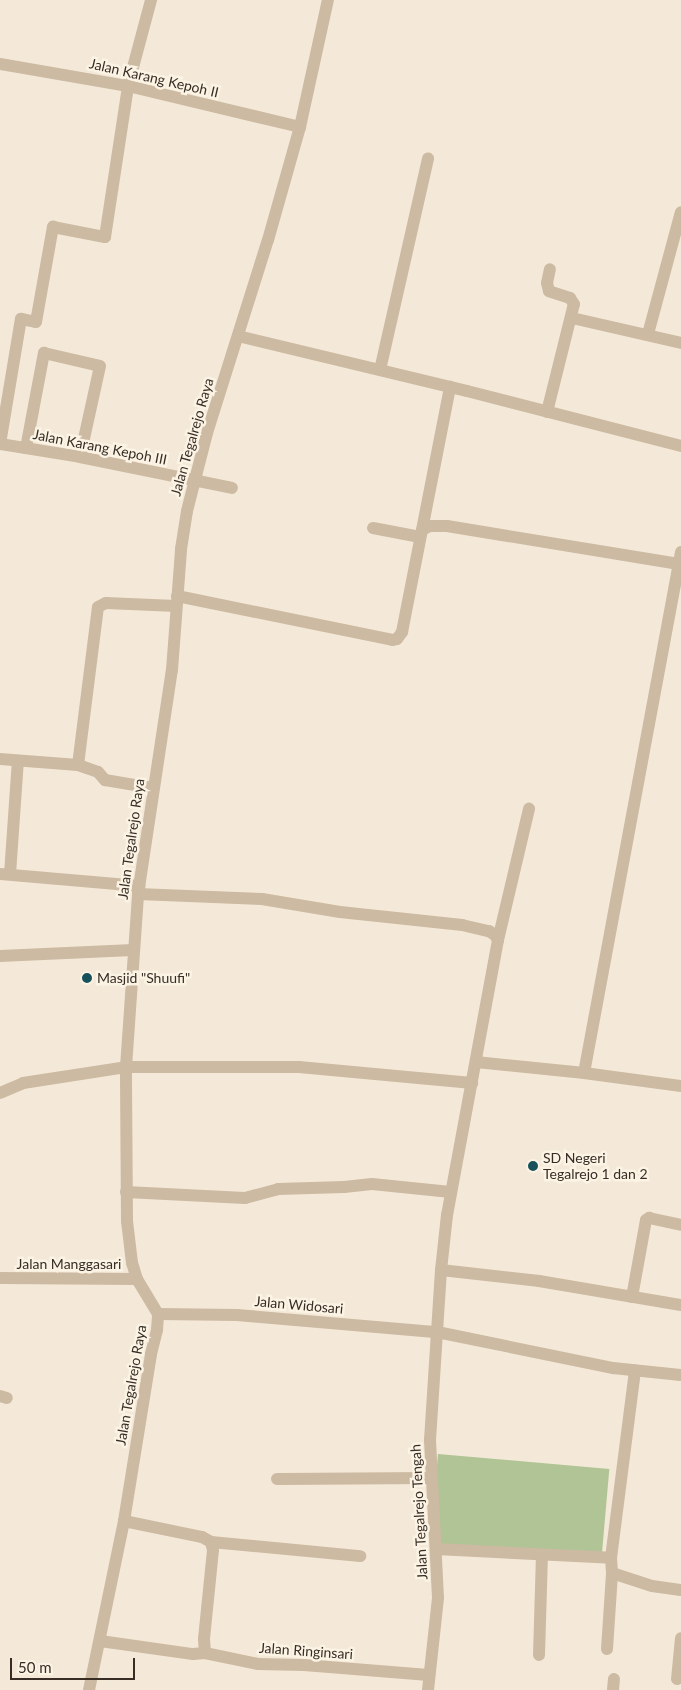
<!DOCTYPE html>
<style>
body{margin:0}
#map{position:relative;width:681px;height:1690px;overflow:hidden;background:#f4e9d8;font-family:Lato,sans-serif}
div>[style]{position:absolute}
.green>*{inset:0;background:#b0c496;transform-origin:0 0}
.street>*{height:12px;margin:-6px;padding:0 6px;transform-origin:6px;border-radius:6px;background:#cdbaa2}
.dots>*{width:14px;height:14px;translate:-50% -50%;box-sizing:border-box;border:2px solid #fbf3e4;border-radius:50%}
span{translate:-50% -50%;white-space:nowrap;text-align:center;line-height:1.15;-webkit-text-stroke:5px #fbf3e4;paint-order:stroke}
.street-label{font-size:14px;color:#372d25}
.poi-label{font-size:14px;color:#372d25}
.left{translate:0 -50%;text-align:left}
.scale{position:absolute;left:10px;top:1658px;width:125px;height:22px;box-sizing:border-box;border:2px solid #372d25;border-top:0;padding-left:6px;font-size:15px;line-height:18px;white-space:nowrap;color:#372d25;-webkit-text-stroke:4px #fbf3e4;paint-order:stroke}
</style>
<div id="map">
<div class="green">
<div style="left:438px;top:1454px;width:172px;height:90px;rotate:5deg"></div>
</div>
<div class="street">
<div style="left:0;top:64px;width:130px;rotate:9.8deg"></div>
<div style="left:128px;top:86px;width:177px;rotate:13.4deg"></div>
<div style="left:572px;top:318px;width:112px;rotate:12.9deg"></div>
<div style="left:648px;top:334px;width:126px;rotate:-74.9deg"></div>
<div style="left:238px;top:336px;width:236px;rotate:13.5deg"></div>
<div style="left:467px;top:391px;width:221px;rotate:14.4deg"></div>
<div style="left:380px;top:370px;width:217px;rotate:-77.2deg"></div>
<div style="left:547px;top:412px;width:111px;rotate:-76deg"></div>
<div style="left:574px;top:304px;width:7px;rotate:-124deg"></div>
<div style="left:570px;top:298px;width:22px;rotate:-162deg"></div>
<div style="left:549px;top:291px;width:8px;rotate:-104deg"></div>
<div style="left:547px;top:283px;width:14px;rotate:-78deg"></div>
<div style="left:0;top:444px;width:127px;rotate:-80.5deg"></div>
<div style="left:21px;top:319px;width:15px;rotate:11deg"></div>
<div style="left:36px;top:322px;width:97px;rotate:-79.9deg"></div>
<div style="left:53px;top:227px;width:53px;rotate:10.9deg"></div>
<div style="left:105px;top:237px;width:153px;rotate:-81.3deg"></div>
<div style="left:128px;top:86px;width:89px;rotate:-75deg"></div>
<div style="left:0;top:444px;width:81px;rotate:9.2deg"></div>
<div style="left:80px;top:457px;width:155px;rotate:11.5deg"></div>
<div style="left:26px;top:448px;width:97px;rotate:-79.3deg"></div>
<div style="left:44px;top:353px;width:57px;rotate:13.1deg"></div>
<div style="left:100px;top:366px;width:93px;rotate:102.4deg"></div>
<div style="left:373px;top:528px;width:48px;rotate:10.8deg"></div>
<div style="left:422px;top:530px;width:146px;rotate:-78.9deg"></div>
<div style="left:177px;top:596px;width:220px;rotate:11.5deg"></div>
<div style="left:393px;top:640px;width:4px;rotate:-14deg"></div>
<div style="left:397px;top:639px;width:9px;rotate:-54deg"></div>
<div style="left:402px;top:632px;width:104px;rotate:-78.9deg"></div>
<div style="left:422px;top:530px;width:9px;rotate:-27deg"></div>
<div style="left:430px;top:526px;width:17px"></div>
<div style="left:447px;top:526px;width:235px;rotate:9.3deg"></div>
<div style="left:0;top:759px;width:78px;rotate:4.4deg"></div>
<div style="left:78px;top:765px;width:21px;rotate:19deg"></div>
<div style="left:98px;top:772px;width:11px;rotate:49deg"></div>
<div style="left:105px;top:780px;width:49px;rotate:9.5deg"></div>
<div style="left:78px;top:765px;width:159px;rotate:-82.8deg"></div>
<div style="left:98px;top:607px;width:9px;rotate:-27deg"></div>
<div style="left:106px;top:603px;width:70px;rotate:2.5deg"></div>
<div style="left:0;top:874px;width:140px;rotate:4.9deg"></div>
<div style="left:10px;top:874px;width:113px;rotate:-86deg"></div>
<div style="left:138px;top:894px;width:124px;rotate:2.3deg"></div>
<div style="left:262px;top:899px;width:79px;rotate:9.5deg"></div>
<div style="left:340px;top:912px;width:123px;rotate:6.1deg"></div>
<div style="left:462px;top:925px;width:28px;rotate:13deg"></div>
<div style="left:489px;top:931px;width:7px;rotate:34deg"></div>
<div style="left:495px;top:935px;width:6px;rotate:59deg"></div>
<div style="left:498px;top:940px;width:280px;rotate:100.5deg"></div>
<div style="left:447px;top:1215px;width:55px;rotate:96.2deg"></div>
<div style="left:441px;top:1270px;width:170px;rotate:93.7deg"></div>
<div style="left:430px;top:1440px;width:158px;rotate:87.1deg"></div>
<div style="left:438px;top:1598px;width:93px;rotate:96.2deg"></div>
<div style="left:498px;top:940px;width:135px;rotate:-76.7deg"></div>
<div style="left:0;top:956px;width:133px;rotate:-2.6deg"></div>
<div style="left:476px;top:1062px;width:109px;rotate:5.8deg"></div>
<div style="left:584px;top:1073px;width:530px;rotate:-79.45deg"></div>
<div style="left:584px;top:1073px;width:98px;rotate:7.6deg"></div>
<div style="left:0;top:1093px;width:25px;rotate:-23deg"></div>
<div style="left:23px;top:1083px;width:104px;rotate:-8.8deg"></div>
<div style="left:126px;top:1067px;width:173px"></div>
<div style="left:299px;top:1067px;width:174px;rotate:5.3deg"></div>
<div style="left:126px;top:1192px;width:119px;rotate:2.9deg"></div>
<div style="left:245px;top:1198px;width:34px;rotate:-15deg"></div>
<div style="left:278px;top:1189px;width:66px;rotate:-1.7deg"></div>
<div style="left:344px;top:1187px;width:28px;rotate:-6deg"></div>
<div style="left:372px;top:1184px;width:79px;rotate:5.8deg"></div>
<div style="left:441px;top:1270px;width:99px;rotate:6.4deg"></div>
<div style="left:539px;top:1281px;width:144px;rotate:9.6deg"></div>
<div style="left:0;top:1278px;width:137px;rotate:0.4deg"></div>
<div style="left:632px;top:1297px;width:78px;rotate:-79.7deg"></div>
<div style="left:646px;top:1220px;width:4px;rotate:-34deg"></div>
<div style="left:649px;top:1218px;width:33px;rotate:12deg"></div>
<div style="left:158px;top:1314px;width:79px;rotate:0.7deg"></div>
<div style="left:237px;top:1315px;width:201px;rotate:4.9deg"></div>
<div style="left:437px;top:1332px;width:180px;rotate:11.6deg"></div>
<div style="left:613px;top:1368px;width:68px;rotate:5.9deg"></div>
<div style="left:0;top:1396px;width:7px;rotate:16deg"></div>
<div style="left:277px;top:1479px;width:154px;rotate:-0.4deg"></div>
<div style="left:124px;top:1521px;width:80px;rotate:11.6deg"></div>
<div style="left:202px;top:1537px;width:10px;rotate:29deg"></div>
<div style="left:211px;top:1542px;width:8px;rotate:76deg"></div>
<div style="left:213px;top:1550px;width:89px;rotate:95.8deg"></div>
<div style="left:204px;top:1639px;width:14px;rotate:86deg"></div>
<div style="left:205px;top:1653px;width:54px;rotate:11.7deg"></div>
<div style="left:258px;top:1664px;width:46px;rotate:1.2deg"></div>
<div style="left:304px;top:1665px;width:125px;rotate:4.6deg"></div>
<div style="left:211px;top:1542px;width:150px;rotate:5.4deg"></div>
<div style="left:436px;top:1549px;width:175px;rotate:2.9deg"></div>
<div style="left:611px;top:1558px;width:15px;rotate:86deg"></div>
<div style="left:612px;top:1573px;width:42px;rotate:18deg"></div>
<div style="left:652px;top:1586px;width:29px;rotate:8deg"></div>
<div style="left:611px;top:1558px;width:189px;rotate:-82.7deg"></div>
<div style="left:100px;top:1641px;width:94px;rotate:8deg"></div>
<div style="left:193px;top:1654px;width:12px;rotate:-5deg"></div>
<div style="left:607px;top:1649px;width:76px;rotate:-86.2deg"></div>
<div style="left:539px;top:1655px;width:100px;rotate:-88.3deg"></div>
<div style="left:677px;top:1679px;width:41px;rotate:-84.4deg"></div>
<div style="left:89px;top:1690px;width:173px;rotate:-78.3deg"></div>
<div style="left:124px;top:1521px;width:169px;rotate:-80.8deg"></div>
<div style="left:151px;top:1354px;width:25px;rotate:-76deg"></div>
<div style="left:157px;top:1330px;width:16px;rotate:-86deg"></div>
<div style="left:158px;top:1314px;width:41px;rotate:-121deg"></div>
<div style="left:137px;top:1279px;width:17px;rotate:-107deg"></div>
<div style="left:132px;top:1263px;width:42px;rotate:-96.8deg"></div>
<div style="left:127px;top:1221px;width:154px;rotate:-90.4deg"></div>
<div style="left:126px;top:1067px;width:173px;rotate:-86deg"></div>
<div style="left:138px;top:894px;width:227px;rotate:-81.4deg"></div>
<div style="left:172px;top:670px;width:121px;rotate:-85.7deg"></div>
<div style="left:181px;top:549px;width:38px;rotate:-81deg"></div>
<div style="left:187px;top:511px;width:81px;rotate:-75.6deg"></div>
<div style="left:207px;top:433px;width:202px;rotate:-72.5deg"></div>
<div style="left:268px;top:240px;width:117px;rotate:-74.2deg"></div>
<div style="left:300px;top:127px;width:130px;rotate:-77.6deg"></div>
<div style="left:613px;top:1690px;width:11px;rotate:-85deg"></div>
</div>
<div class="dots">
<div style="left:87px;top:978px;background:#17515c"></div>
<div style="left:533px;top:1166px;background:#17515c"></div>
</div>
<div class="street-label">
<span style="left:154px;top:78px;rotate:13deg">Jalan Karang Kepoh II</span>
<span style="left:192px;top:437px;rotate:-74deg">Jalan Tegalrejo Raya</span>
<span style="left:100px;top:447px;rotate:11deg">Jalan Karang Kepoh III</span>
<span style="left:131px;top:839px;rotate:-82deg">Jalan Tegalrejo Raya</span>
<span style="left:69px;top:1264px">Jalan Manggasari</span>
<span style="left:299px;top:1305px;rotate:5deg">Jalan Widosari</span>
<span style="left:131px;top:1385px;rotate:-80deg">Jalan Tegalrejo Raya</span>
<span style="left:419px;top:1512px;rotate:-93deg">Jalan Tegalrejo Tengah</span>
<span style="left:306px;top:1651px;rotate:4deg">Jalan Ringinsari</span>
</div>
<div class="poi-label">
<span class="left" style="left:97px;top:978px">Masjid "Shuufi"</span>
<span class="left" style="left:543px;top:1166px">SD Negeri<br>Tegalrejo 1 dan 2</span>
</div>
<div class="scale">50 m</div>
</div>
